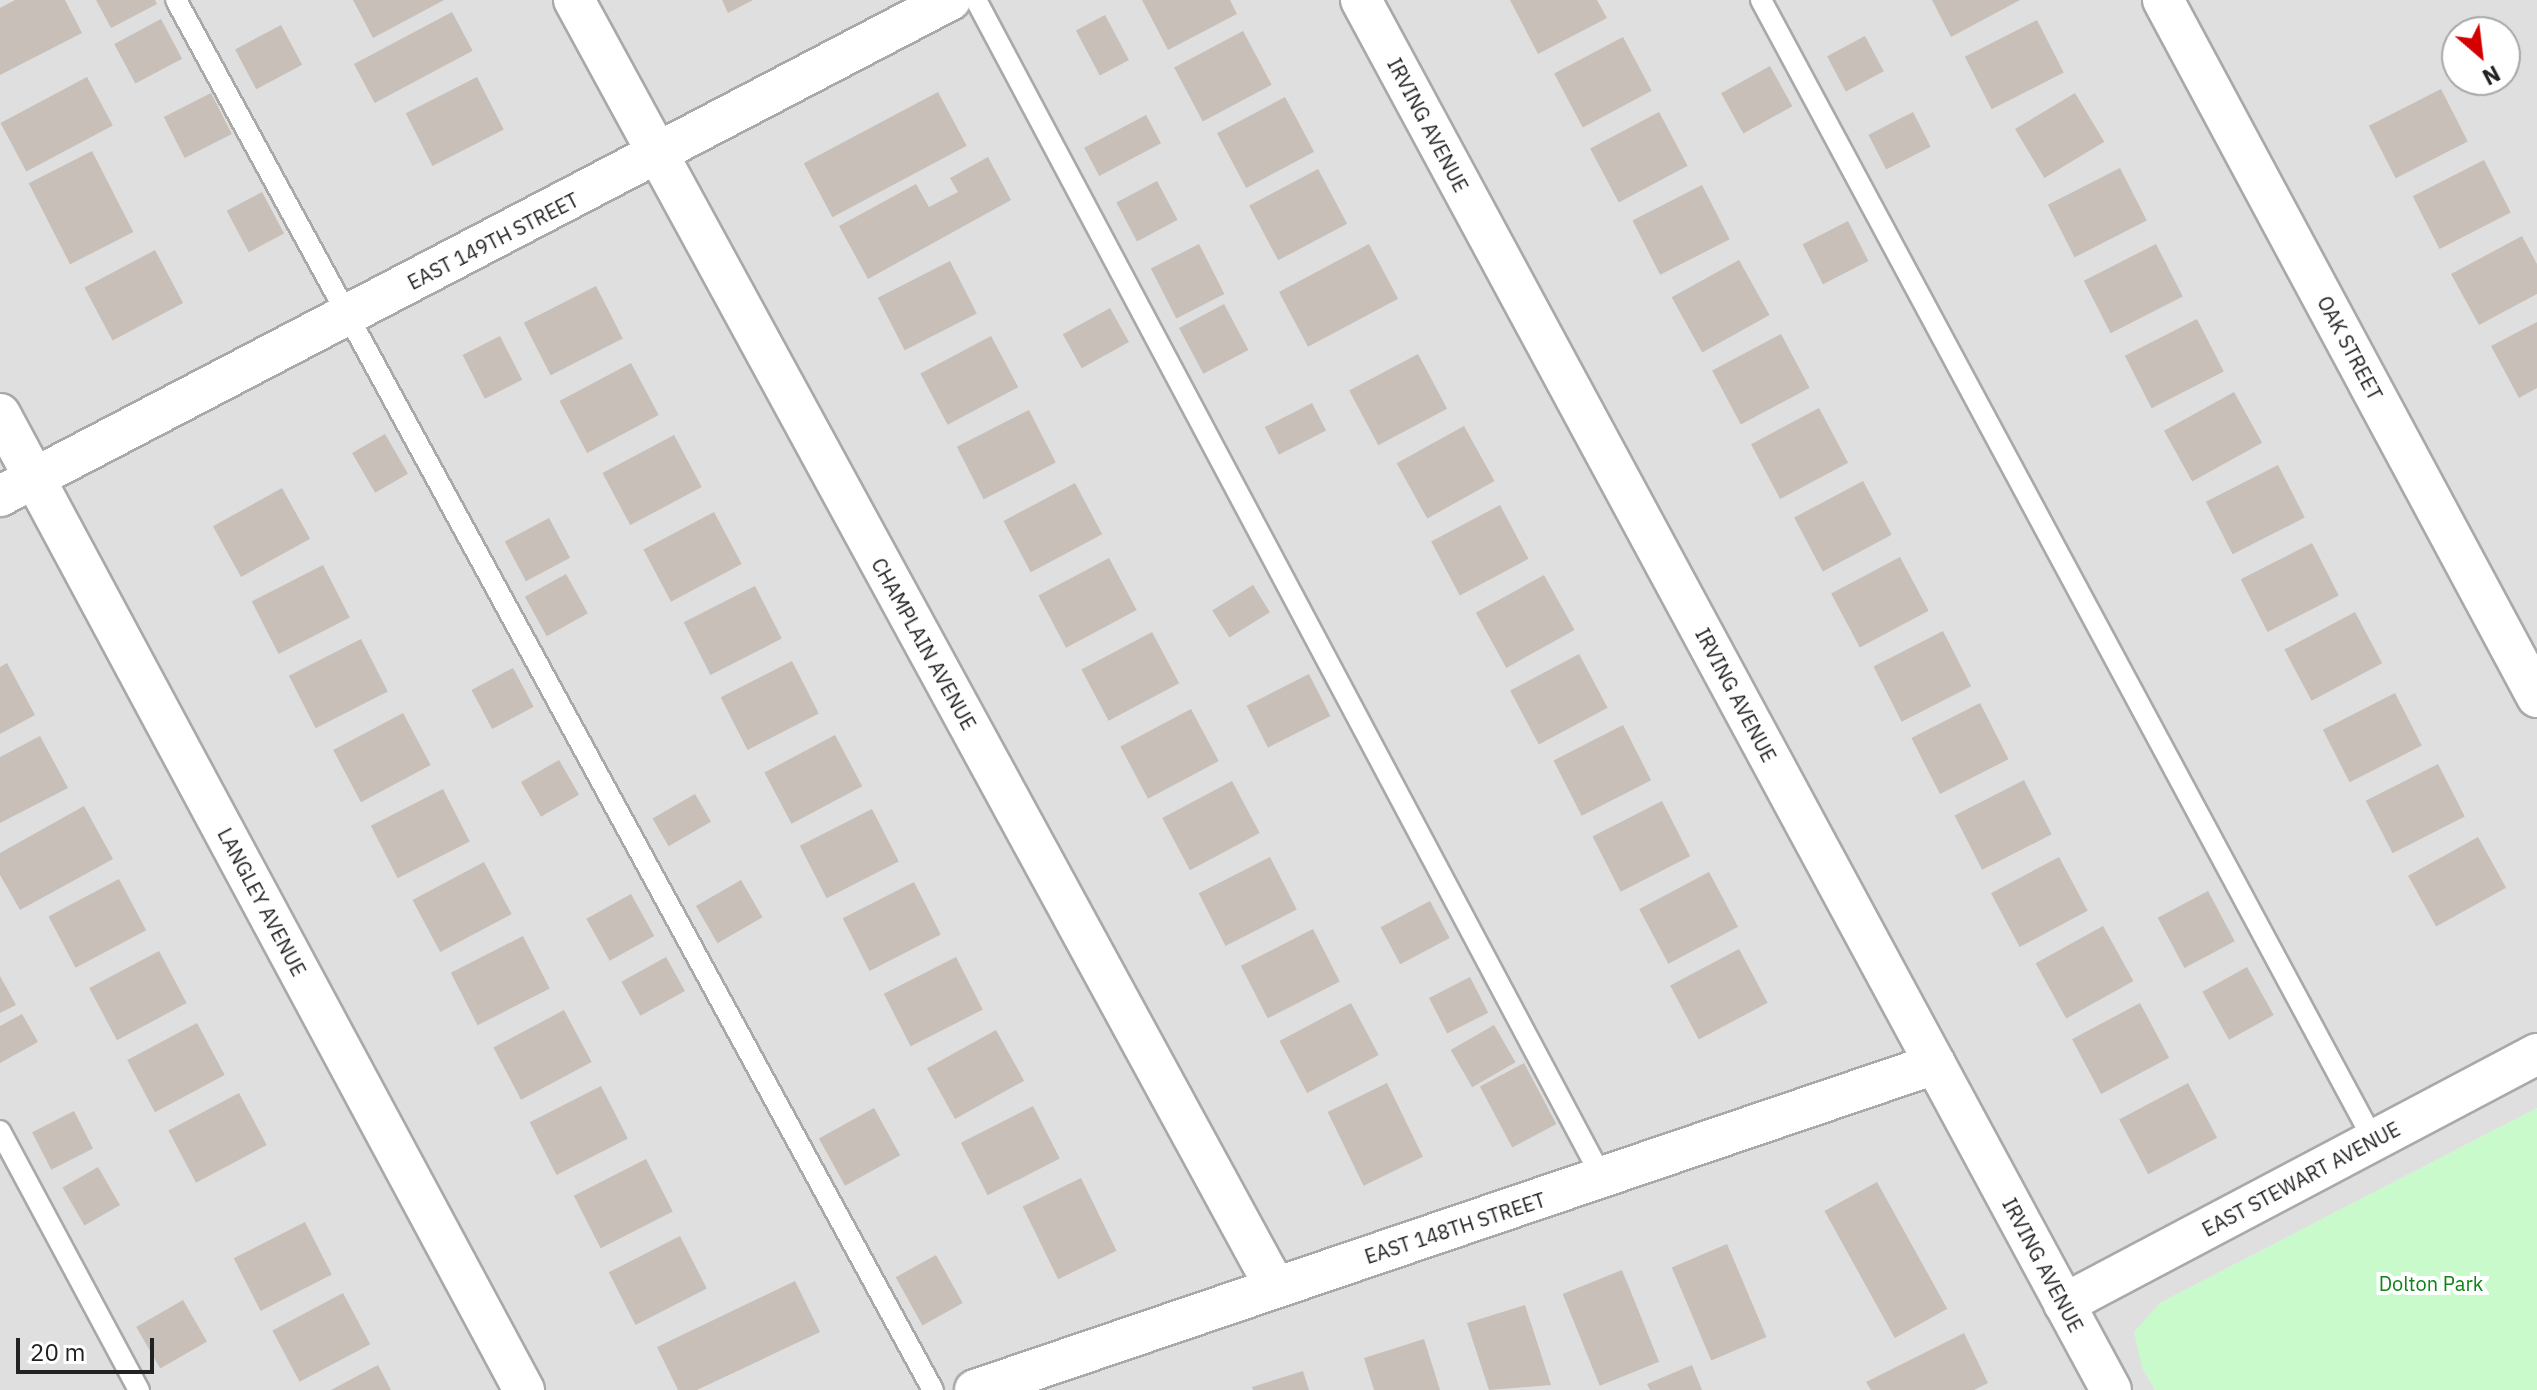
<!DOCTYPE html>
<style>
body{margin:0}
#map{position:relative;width:2537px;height:1390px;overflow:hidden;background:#f2efe9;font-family:"IBM Plex Sans",sans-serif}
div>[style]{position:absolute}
.residential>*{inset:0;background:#e0dfdf}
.park>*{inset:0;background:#c8facc}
.building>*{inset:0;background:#c7bfb8;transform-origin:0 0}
.roads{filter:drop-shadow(2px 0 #a9a9a9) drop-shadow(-2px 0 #a9a9a9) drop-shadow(0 2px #a9a9a9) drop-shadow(0 -2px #a9a9a9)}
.lane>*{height:20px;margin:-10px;padding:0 10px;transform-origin:10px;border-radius:10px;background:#fff}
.street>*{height:40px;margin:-20px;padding:0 20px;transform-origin:20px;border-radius:20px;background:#fff}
span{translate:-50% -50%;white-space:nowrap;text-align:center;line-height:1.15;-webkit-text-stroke:8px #fff;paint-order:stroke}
.street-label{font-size:20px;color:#222}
.park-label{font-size:20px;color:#0c8416}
.north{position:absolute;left:2441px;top:16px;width:80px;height:80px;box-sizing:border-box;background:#fff;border:2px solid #a7a7a7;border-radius:50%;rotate:152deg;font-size:22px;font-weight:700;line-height:32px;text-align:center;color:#222}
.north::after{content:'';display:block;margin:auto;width:28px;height:36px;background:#d40000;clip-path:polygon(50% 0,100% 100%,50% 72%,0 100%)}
.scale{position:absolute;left:16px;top:1338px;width:138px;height:36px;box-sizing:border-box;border:4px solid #222;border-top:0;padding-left:10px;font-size:24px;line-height:28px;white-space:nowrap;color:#222;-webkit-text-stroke:6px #fff;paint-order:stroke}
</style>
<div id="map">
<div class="residential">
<div style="clip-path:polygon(evenodd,0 0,2537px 0,2537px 1108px,2160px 1303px,2142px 1367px,2155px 1390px,0 1390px,0 0,2457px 32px,2505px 32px,2505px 80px,2457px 80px,2457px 32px)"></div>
</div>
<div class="park">
<div style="clip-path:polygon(2537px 1108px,2537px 1390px,2155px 1390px,2142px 1367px,2134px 1332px,2160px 1303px)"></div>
</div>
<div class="building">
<div style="clip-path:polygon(15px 0,65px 0,82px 33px,0 75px,0 8px)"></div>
<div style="clip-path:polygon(96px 0,155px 0,157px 4px,111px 28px)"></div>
<div style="clip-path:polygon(353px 0,444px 0,373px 38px)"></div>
<div style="clip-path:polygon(722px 0,753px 0,728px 13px)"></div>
<div style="clip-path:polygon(1142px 0,1230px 0,1237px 14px,1168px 50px)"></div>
<div style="clip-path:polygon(1510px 0,1597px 0,1607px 18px,1538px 54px)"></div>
<div style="clip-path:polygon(1932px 0,2020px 0,1951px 37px)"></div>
<div style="left:452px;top:12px;width:44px;height:111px;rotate:62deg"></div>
<div style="left:1105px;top:15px;width:51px;height:33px;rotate:62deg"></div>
<div style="left:161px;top:19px;width:45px;height:53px;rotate:62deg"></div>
<div style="left:2037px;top:20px;width:59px;height:81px;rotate:63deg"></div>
<div style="left:281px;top:25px;width:45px;height:52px;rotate:62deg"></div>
<div style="left:1243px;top:31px;width:61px;height:78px;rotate:62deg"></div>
<div style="left:1865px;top:36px;width:40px;height:43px;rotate:62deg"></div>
<div style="left:1623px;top:37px;width:61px;height:78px;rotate:62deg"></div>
<div style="left:1770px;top:66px;width:46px;height:56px;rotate:61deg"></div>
<div style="left:87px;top:77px;width:55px;height:98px;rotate:62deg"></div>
<div style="left:477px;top:77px;width:59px;height:80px;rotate:63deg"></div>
<div style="left:2441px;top:89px;width:59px;height:81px;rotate:63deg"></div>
<div style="left:938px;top:92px;width:61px;height:152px;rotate:62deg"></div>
<div style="left:211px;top:93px;width:46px;height:53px;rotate:63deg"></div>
<div style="left:2075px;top:93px;width:57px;height:70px;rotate:59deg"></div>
<div style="left:1285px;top:97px;width:62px;height:77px;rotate:62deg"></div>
<div style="left:1659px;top:112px;width:61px;height:78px;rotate:62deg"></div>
<div style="left:1913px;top:112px;width:39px;height:50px;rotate:63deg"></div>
<div style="left:1146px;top:115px;width:32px;height:70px;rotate:62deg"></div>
<div style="left:92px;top:151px;width:91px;height:71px;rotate:63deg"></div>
<div style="clip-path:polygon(988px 157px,1011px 200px,868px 279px,839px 226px,916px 184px,929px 207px,958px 192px,950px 178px)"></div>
<div style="left:2484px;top:160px;width:59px;height:80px;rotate:63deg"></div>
<div style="left:2120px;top:168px;width:59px;height:81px;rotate:63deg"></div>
<div style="left:1318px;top:169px;width:62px;height:78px;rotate:62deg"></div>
<div style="left:1157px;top:181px;width:44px;height:46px;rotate:62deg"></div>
<div style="left:1702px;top:185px;width:61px;height:78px;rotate:63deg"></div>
<div style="left:262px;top:192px;width:47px;height:40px;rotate:62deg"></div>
<div style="left:1848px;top:221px;width:45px;height:51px;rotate:63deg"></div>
<div style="clip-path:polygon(2522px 236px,2537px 264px,2537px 294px,2479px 325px,2451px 274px)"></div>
<div style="left:1199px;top:244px;width:56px;height:54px;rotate:63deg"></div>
<div style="left:1369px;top:244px;width:62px;height:102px;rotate:62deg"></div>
<div style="left:2156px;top:244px;width:59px;height:81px;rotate:63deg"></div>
<div style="left:155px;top:250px;width:60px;height:80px;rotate:62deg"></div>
<div style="left:1739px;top:260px;width:63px;height:77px;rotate:61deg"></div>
<div style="left:950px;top:261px;width:59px;height:81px;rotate:63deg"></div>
<div style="left:596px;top:286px;width:59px;height:81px;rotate:63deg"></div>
<div style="left:1224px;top:304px;width:52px;height:51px;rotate:62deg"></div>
<div style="left:1110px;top:308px;width:39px;height:54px;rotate:61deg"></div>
<div style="left:2197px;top:319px;width:59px;height:81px;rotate:63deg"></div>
<div style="clip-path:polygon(2537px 322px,2537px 388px,2519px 398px,2491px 346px)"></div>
<div style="left:1781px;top:334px;width:61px;height:78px;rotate:62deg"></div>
<div style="left:500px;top:336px;width:49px;height:42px;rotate:63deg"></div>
<div style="left:991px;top:336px;width:58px;height:80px;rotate:62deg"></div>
<div style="left:1418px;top:354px;width:62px;height:78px;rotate:62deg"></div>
<div style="left:631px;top:363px;width:59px;height:81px;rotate:62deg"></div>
<div style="left:2234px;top:392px;width:58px;height:80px;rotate:61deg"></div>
<div style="left:1312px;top:403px;width:31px;height:53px;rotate:63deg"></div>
<div style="left:1819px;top:408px;width:62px;height:77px;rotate:62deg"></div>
<div style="left:1029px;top:410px;width:59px;height:81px;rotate:63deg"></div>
<div style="left:1464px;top:426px;width:63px;height:77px;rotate:61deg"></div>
<div style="left:385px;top:434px;width:46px;height:38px;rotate:60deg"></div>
<div style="left:674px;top:435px;width:59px;height:81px;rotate:62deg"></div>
<div style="left:2278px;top:465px;width:59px;height:81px;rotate:63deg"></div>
<div style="left:1863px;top:481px;width:61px;height:78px;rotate:62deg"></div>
<div style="left:1075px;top:483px;width:58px;height:81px;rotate:62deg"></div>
<div style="left:282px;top:488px;width:58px;height:79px;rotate:61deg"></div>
<div style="left:1500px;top:505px;width:61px;height:78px;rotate:62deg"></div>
<div style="left:714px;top:512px;width:59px;height:80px;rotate:62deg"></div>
<div style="left:549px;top:518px;width:45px;height:50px;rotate:62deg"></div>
<div style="left:2312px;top:543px;width:59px;height:80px;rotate:63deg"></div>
<div style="left:1900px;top:557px;width:61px;height:78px;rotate:62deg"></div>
<div style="left:1109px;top:558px;width:59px;height:80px;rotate:62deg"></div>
<div style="left:323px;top:565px;width:59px;height:80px;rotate:63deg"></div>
<div style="left:566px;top:574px;width:45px;height:47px;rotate:61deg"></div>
<div style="left:1544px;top:575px;width:63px;height:78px;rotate:61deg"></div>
<div style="left:1253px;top:585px;width:32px;height:48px;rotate:58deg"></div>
<div style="left:755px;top:586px;width:59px;height:80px;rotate:63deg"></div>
<div style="left:2355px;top:612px;width:58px;height:80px;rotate:62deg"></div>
<div style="left:1943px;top:631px;width:62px;height:78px;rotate:63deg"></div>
<div style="left:1152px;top:632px;width:58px;height:80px;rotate:62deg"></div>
<div style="left:361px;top:639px;width:59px;height:81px;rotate:63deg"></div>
<div style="left:1579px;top:654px;width:61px;height:78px;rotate:62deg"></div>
<div style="left:792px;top:661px;width:59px;height:80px;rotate:63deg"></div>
<div style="clip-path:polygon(7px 663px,35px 715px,0 734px,0 667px)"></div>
<div style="left:513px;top:668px;width:44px;height:47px;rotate:62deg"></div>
<div style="left:1309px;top:674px;width:47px;height:70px;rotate:63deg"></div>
<div style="left:2395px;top:693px;width:59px;height:81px;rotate:63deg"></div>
<div style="left:1980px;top:703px;width:63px;height:77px;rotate:63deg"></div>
<div style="left:1191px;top:709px;width:59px;height:80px;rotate:62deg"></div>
<div style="left:403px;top:713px;width:59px;height:79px;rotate:62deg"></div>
<div style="left:1623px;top:725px;width:62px;height:78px;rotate:63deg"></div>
<div style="left:835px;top:735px;width:58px;height:80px;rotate:62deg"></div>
<div style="clip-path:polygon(40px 736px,68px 788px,0 823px,0 757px)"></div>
<div style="left:559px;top:760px;width:40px;height:44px;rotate:60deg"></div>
<div style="left:2438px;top:764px;width:59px;height:81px;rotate:63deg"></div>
<div style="left:2024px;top:780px;width:61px;height:78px;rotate:63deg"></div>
<div style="left:1232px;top:781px;width:59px;height:79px;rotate:62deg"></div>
<div style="left:443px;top:789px;width:59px;height:81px;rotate:63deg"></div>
<div style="left:695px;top:794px;width:32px;height:49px;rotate:60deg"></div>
<div style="left:1662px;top:801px;width:62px;height:78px;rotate:63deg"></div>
<div style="clip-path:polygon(84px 806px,113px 859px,20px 910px,0 875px,0 853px)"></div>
<div style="left:872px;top:809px;width:59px;height:81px;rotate:63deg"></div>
<div style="left:2478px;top:837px;width:58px;height:80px;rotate:61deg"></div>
<div style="left:1270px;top:857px;width:59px;height:80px;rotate:63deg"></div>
<div style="left:2059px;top:857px;width:61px;height:77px;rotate:62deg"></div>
<div style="left:484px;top:862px;width:59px;height:81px;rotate:62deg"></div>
<div style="left:1709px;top:872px;width:62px;height:79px;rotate:62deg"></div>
<div style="left:119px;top:879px;width:58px;height:80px;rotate:62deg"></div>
<div style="left:741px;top:880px;width:43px;height:52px;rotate:60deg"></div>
<div style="left:914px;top:882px;width:59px;height:80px;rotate:63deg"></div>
<div style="left:2208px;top:891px;width:57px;height:57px;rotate:62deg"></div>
<div style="left:631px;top:894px;width:48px;height:51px;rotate:61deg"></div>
<div style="left:1430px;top:901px;width:42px;height:56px;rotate:62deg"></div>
<div style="left:2103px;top:926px;width:63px;height:77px;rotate:61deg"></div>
<div style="left:1313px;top:929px;width:59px;height:81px;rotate:63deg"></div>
<div style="left:523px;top:936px;width:59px;height:81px;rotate:63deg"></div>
<div style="left:1739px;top:949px;width:61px;height:78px;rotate:62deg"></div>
<div style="left:159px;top:951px;width:59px;height:79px;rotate:62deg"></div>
<div style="left:666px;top:957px;width:39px;height:51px;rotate:61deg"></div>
<div style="left:956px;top:957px;width:59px;height:81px;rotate:63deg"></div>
<div style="left:2247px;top:967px;width:55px;height:51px;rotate:61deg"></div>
<div style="clip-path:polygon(0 976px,16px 1005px,0 1013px)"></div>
<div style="left:1470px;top:977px;width:40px;height:46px;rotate:63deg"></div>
<div style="left:1351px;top:1003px;width:59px;height:81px;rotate:62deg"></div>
<div style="left:2140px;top:1003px;width:62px;height:77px;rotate:62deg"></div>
<div style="left:564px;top:1010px;width:59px;height:80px;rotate:62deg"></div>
<div style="clip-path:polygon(22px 1014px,38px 1042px,0 1063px,0 1026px)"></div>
<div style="left:197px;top:1023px;width:59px;height:79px;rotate:62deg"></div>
<div style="left:1494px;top:1025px;width:43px;height:50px;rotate:60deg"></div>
<div style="left:996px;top:1030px;width:58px;height:79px;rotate:61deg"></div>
<div style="left:1524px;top:1063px;width:69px;height:50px;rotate:62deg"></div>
<div style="left:1387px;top:1083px;width:82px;height:66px;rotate:64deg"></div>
<div style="left:2188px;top:1083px;width:62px;height:78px;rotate:62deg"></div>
<div style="left:601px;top:1086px;width:59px;height:80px;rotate:63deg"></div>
<div style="left:239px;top:1093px;width:59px;height:80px;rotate:62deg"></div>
<div style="left:1033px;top:1106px;width:59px;height:81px;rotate:63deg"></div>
<div style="left:874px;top:1108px;width:54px;height:63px;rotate:61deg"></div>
<div style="left:74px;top:1111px;width:42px;height:47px;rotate:63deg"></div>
<div style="left:646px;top:1159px;width:59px;height:81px;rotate:63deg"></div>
<div style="left:98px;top:1167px;width:44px;height:41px;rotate:60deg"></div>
<div style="left:1081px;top:1178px;width:81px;height:65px;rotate:64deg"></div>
<div style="left:1877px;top:1182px;width:145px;height:60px;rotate:61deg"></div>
<div style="left:305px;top:1222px;width:59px;height:80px;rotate:63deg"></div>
<div style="left:680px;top:1236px;width:59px;height:80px;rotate:63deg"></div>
<div style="left:1727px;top:1244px;width:101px;height:60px;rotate:67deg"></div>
<div style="left:936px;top:1255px;width:55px;height:46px;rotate:61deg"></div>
<div style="left:1622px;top:1270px;width:99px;height:64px;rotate:68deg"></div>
<div style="clip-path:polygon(795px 1281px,820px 1332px,697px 1390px,678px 1390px,657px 1347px)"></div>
<div style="left:343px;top:1293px;width:58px;height:80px;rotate:62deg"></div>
<div style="left:183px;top:1300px;width:48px;height:54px;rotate:60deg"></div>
<div style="clip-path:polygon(1525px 1305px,1551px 1385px,1489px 1390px,1467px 1323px)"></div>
<div style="clip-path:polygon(1964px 1333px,1988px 1383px,1974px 1390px,1871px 1390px,1866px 1382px)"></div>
<div style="clip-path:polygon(1424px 1339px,1440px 1390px,1374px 1390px,1364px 1358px)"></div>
<div style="clip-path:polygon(378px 1365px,391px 1390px,331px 1390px)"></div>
<div style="clip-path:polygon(1692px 1365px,1702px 1390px,1650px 1390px,1647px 1384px)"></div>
<div style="clip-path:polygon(1303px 1371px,1309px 1390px,1253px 1390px,1252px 1387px)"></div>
</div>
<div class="roads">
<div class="lane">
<div style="left:176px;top:0;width:1583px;rotate:61.43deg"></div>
<div style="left:976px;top:0;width:1335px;rotate:62deg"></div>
<div style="left:1761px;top:0;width:1295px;rotate:61.75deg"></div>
<div style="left:0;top:1131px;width:294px;rotate:61.8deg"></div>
</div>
<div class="street">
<div style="left:574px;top:0;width:1466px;rotate:61.42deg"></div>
<div style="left:1361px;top:0;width:1579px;rotate:61.65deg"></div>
<div style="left:2163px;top:0;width:791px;rotate:61.78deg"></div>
<div style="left:0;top:414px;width:1108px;rotate:61.77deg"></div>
<div style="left:0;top:496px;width:1072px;rotate:-27.57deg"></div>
<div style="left:2064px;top:1304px;width:535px;rotate:-27.86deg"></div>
<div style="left:975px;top:1390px;width:1014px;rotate:-18.76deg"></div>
</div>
</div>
<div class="street-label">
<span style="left:1428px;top:125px;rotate:62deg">IRVING AVENUE</span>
<span style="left:493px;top:241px;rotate:-27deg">EAST 149TH STREET</span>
<span style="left:2350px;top:348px;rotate:62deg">OAK STREET</span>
<span style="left:924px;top:644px;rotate:61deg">CHAMPLAIN AVENUE</span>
<span style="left:1736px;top:695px;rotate:62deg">IRVING AVENUE</span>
<span style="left:262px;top:902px;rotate:62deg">LANGLEY AVENUE</span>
<span style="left:2301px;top:1179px;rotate:-28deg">EAST STEWART AVENUE</span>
<span style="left:1455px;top:1228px;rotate:-18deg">EAST 148TH STREET</span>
<span style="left:2043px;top:1265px;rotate:62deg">IRVING AVENUE</span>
</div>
<div class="park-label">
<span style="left:2431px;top:1283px">Dolton Park</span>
</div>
<div class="north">N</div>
<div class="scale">20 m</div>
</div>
